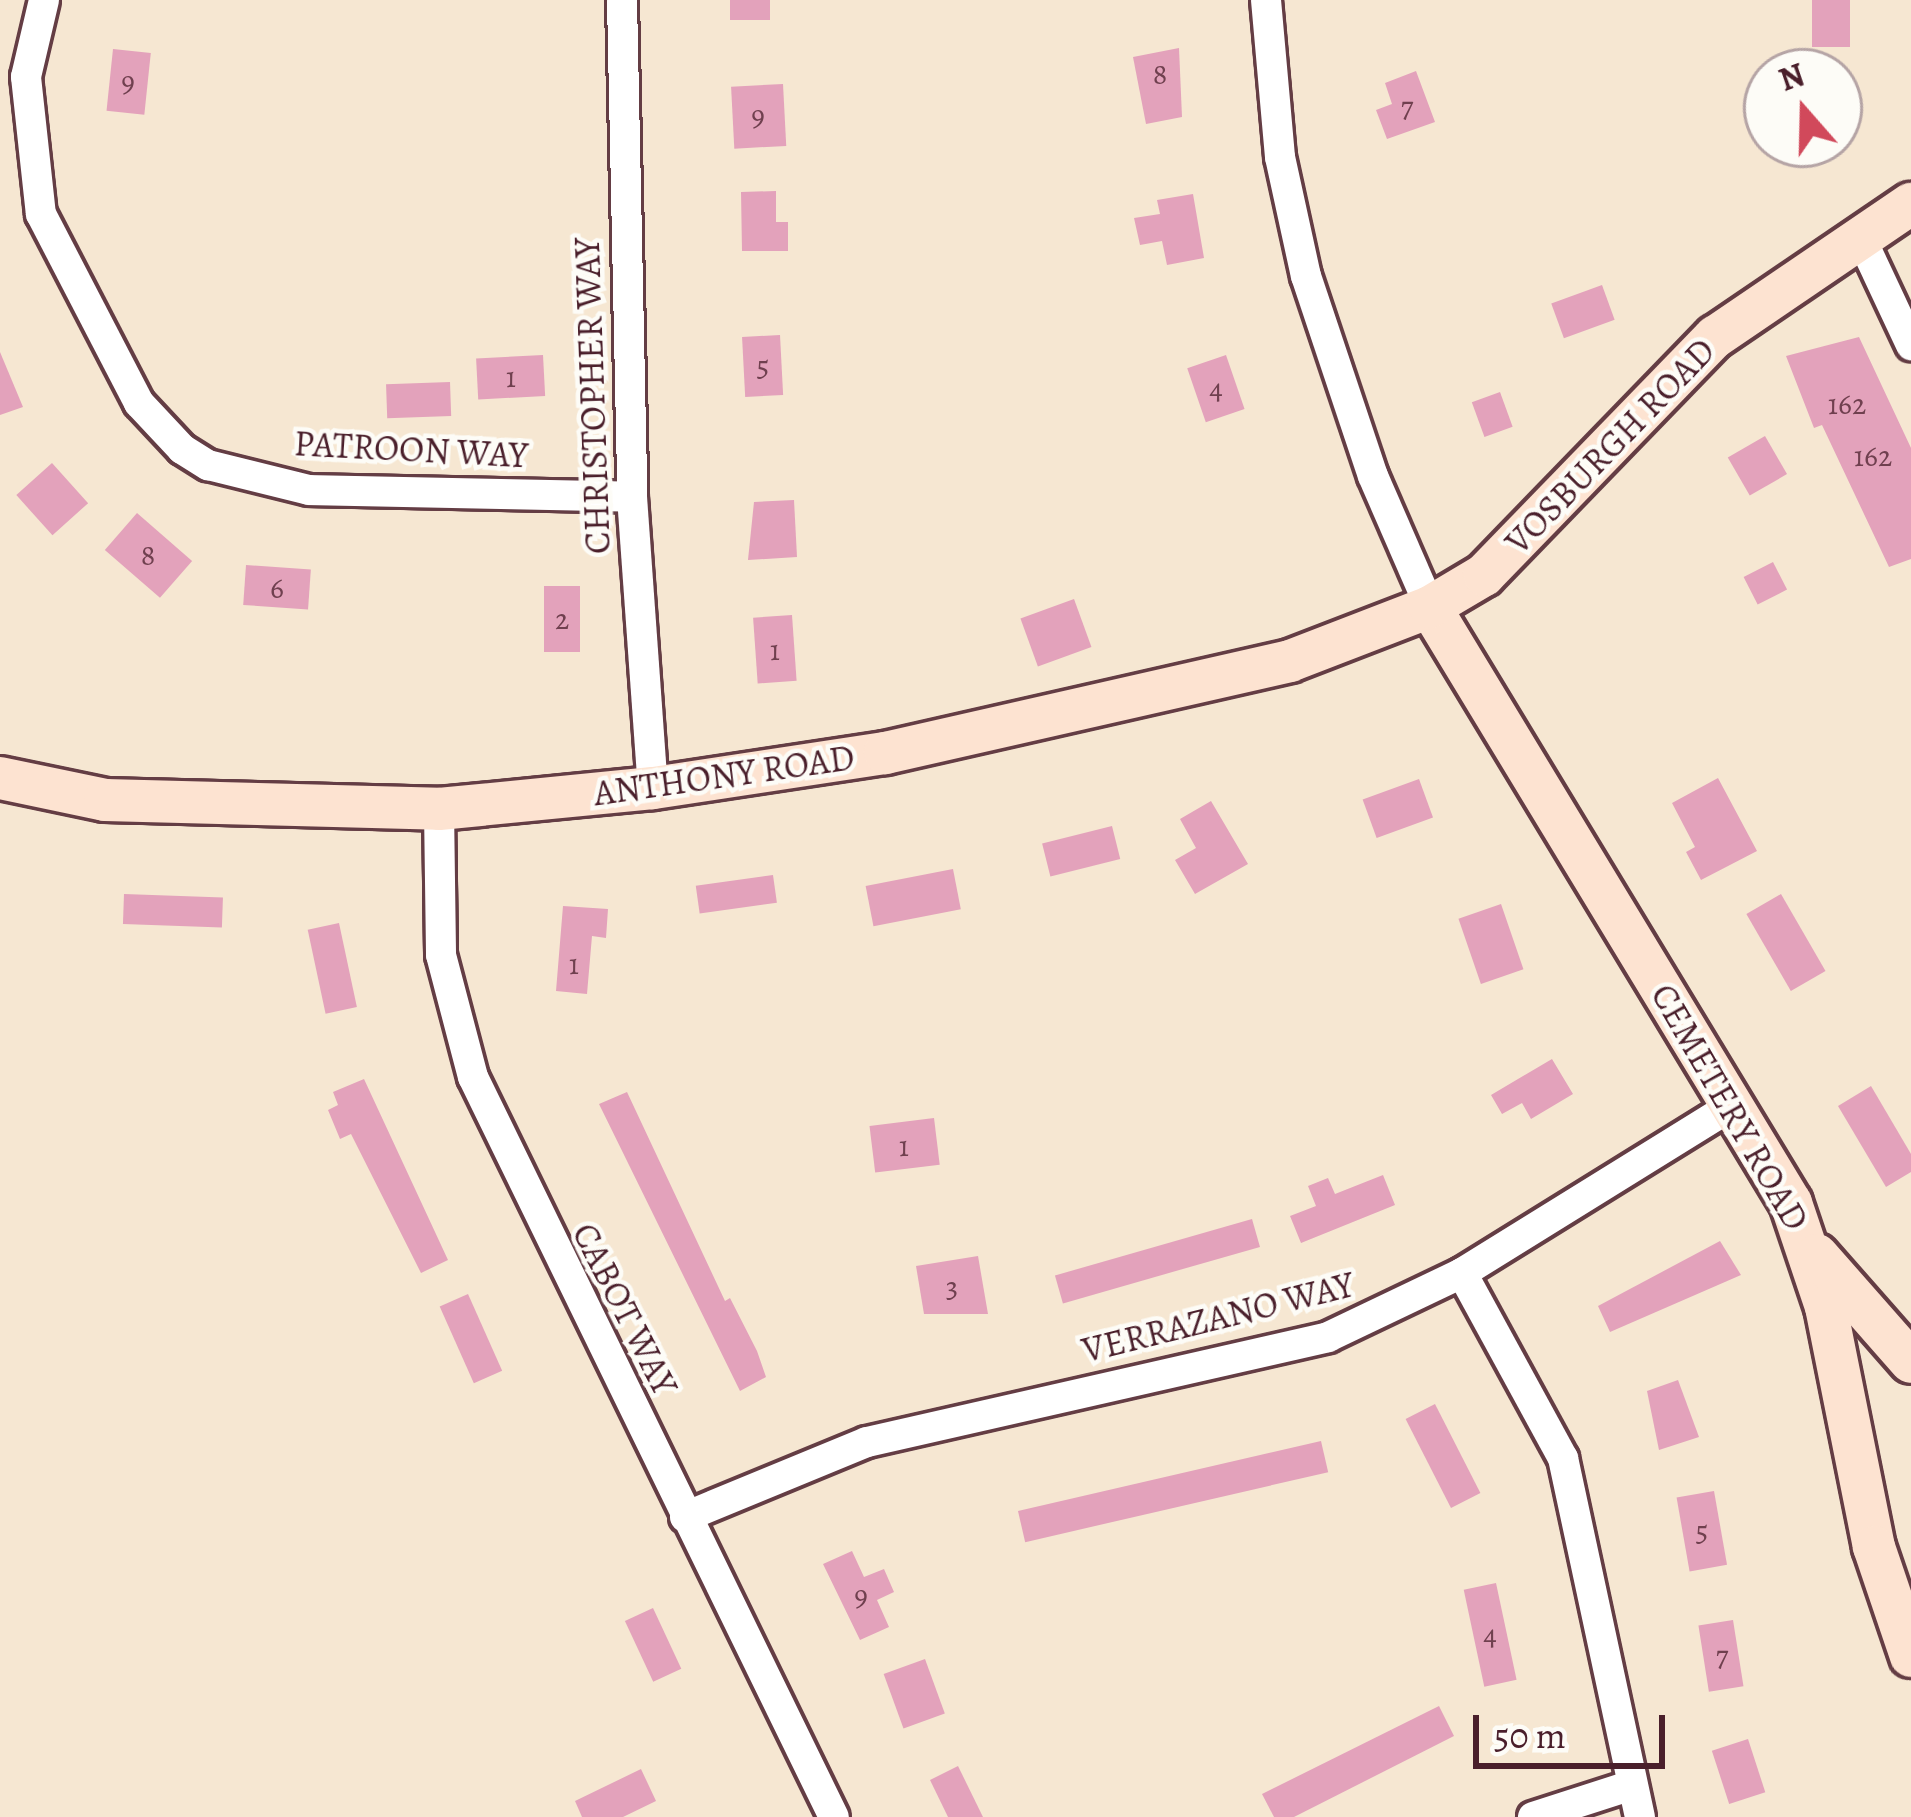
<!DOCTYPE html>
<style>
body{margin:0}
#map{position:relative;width:1911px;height:1817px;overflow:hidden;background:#f6e7d2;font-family:Alegreya,serif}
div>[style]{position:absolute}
.building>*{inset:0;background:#e3a2bb;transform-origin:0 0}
.roads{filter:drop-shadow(3px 0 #643d44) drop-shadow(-3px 0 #643d44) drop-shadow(0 3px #643d44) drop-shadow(0 -3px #643d44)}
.street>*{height:30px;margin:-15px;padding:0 15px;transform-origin:15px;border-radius:15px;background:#fff}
.secondary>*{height:42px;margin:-21px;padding:0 21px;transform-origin:21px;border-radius:21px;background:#fde3d1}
span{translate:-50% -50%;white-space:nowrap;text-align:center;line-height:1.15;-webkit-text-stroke:9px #fdfcf7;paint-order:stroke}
.number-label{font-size:30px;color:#70404f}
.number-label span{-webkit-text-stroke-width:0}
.street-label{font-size:36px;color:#4a1f2b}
.north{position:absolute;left:1743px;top:48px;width:120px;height:120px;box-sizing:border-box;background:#fdfcf7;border:3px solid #b5a4a5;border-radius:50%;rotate:340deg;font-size:33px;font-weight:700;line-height:48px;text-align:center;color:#4a1f2b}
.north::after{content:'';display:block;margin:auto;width:42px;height:54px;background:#d1495b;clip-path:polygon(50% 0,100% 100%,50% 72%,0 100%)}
.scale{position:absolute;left:1473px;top:1715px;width:192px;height:54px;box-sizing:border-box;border:6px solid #4a1f2b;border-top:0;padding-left:15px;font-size:36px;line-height:42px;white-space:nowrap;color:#4a1f2b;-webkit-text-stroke:9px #fdfcf7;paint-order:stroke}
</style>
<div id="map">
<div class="building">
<div style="left:730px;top:0;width:40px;height:20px"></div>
<div style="left:1812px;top:0;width:38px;height:47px"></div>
<div style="clip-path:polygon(1179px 48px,1182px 117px,1146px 124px,1133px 57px)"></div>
<div style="left:113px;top:49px;width:38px;height:62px;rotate:6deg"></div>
<div style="clip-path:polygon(1416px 71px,1435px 122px,1387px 139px,1376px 110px,1392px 104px,1385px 83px)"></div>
<div style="left:783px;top:84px;width:62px;height:52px;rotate:87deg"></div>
<div style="clip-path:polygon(776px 191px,776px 222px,788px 222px,788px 251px,742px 251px,741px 192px)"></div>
<div style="clip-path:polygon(1193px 194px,1204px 258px,1167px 265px,1162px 241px,1140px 245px,1134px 218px,1160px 214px,1157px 200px)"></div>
<div style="left:1602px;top:285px;width:37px;height:54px;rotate:70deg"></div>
<div style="left:780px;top:335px;width:60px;height:38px;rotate:87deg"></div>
<div style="clip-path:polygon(1859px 337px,1911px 448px,1911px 559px,1889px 567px,1822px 425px,1814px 428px,1786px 356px)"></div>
<div style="clip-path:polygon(0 352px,23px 407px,0 415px)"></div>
<div style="left:543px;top:355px;width:41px;height:67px;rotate:87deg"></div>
<div style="left:1226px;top:355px;width:57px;height:41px;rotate:71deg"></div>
<div style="left:450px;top:382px;width:34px;height:64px;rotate:88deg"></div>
<div style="left:1500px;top:392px;width:37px;height:30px;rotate:70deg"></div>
<div style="left:1765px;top:436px;width:44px;height:43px;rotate:60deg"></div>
<div style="left:52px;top:463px;width:54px;height:48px;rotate:48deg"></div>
<div style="clip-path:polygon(794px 500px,797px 557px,748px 560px,754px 502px)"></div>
<div style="left:137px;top:513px;width:73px;height:49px;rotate:41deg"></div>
<div style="left:1773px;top:562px;width:31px;height:33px;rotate:63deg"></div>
<div style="left:246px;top:565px;width:65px;height:40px;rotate:4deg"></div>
<div style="left:580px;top:586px;width:66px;height:36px;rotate:90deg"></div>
<div style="left:1074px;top:599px;width:51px;height:57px;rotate:70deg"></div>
<div style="left:792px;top:615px;width:66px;height:39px;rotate:86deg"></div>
<div style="clip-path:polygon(1718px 778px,1757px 851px,1701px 880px,1686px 852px,1695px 847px,1672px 803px)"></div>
<div style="left:1419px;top:779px;width:41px;height:60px;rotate:70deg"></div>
<div style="clip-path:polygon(1211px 801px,1248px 864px,1195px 894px,1175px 860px,1196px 848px,1180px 819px)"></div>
<div style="left:1112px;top:826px;width:34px;height:72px;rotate:76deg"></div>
<div style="left:953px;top:869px;width:41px;height:89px;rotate:79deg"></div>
<div style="left:773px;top:875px;width:28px;height:78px;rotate:82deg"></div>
<div style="left:124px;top:894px;width:99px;height:30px;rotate:2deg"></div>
<div style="left:1781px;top:894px;width:89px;height:40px;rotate:60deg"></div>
<div style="left:1501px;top:904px;width:69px;height:45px;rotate:71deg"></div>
<div style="clip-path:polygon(563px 906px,608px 909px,606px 938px,592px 936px,587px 994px,556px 991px)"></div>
<div style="left:339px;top:923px;width:86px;height:32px;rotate:78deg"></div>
<div style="clip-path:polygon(1552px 1059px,1573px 1094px,1531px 1119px,1522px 1103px,1502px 1114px,1491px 1095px)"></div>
<div style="clip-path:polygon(364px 1079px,448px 1260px,421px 1273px,351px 1134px,340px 1139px,328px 1110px,338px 1105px,333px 1092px)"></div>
<div style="clip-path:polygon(1871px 1086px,1911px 1154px,1911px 1172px,1886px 1187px,1838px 1106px)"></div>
<div style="clip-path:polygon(627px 1092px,725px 1301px,730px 1298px,757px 1351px,766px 1377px,740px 1391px,599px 1104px)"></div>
<div style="left:934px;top:1118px;width:47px;height:65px;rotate:83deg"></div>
<div style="clip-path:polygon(1383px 1175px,1395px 1205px,1301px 1243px,1290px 1216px,1316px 1206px,1308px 1186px,1328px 1178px,1335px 1194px)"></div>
<div style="left:1252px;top:1219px;width:29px;height:205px;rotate:74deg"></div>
<div style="clip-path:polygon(1720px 1241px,1741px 1275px,1610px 1332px,1598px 1306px)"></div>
<div style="clip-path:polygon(978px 1256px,988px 1314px,924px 1314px,916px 1266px)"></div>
<div style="left:468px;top:1294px;width:84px;height:31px;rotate:66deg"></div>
<div style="clip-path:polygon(1678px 1380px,1699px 1437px,1659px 1450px,1647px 1391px)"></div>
<div style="left:1435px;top:1404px;width:100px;height:33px;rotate:63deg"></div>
<div style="left:1321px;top:1441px;width:32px;height:311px;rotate:77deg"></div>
<div style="left:1714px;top:1491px;width:75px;height:38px;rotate:80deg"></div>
<div style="clip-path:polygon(852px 1551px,864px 1577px,884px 1569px,894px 1592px,877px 1600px,889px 1627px,860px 1640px,823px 1564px)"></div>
<div style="left:1496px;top:1583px;width:99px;height:33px;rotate:78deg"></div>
<div style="left:653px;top:1608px;width:67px;height:31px;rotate:65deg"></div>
<div style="left:1733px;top:1620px;width:67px;height:35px;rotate:81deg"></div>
<div style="left:925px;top:1659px;width:58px;height:44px;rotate:70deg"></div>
<div style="clip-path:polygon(1439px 1706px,1454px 1736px,1294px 1817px,1274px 1817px,1262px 1794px)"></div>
<div style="left:1748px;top:1739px;width:56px;height:38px;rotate:72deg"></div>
<div style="clip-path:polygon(958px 1766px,983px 1817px,948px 1817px,930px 1780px)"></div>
<div style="clip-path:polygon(641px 1769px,656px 1801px,623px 1817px,582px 1817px,575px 1801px)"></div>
</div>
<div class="roads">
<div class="street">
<div style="left:44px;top:0;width:79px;rotate:103.2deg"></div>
<div style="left:26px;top:77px;width:138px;rotate:83.8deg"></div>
<div style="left:41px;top:214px;width:213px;rotate:62.6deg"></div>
<div style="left:139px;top:403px;width:63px;rotate:46.9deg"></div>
<div style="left:182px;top:449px;width:31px;rotate:32deg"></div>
<div style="left:208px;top:465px;width:104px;rotate:13.9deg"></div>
<div style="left:309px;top:490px;width:323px;rotate:1.2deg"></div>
<div style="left:622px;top:0;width:497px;rotate:88.8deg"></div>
<div style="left:632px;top:497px;width:292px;rotate:85.9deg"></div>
<div style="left:1266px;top:0;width:158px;rotate:84.9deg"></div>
<div style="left:1280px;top:157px;width:122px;rotate:77.7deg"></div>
<div style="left:1306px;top:276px;width:211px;rotate:71.5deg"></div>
<div style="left:1373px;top:476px;width:143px;rotate:66.5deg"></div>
<div style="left:1859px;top:234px;width:123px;rotate:64.9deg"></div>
<div style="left:439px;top:809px;width:146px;rotate:89.2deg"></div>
<div style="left:441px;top:955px;width:126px;rotate:75.3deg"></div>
<div style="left:473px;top:1077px;width:823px;rotate:64deg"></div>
<div style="left:1462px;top:1273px;width:211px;rotate:61.4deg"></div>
<div style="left:1563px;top:1458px;width:367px;rotate:77.9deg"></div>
<div style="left:685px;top:1517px;width:197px;rotate:-22.4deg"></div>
<div style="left:867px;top:1442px;width:473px;rotate:-12.8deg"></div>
<div style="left:1328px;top:1337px;width:148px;rotate:-25.5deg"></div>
<div style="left:1462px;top:1273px;width:317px;rotate:-31.8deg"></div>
<div style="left:1533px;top:1817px;width:101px;rotate:-17.9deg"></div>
</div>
<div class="secondary">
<div style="left:1430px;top:607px;width:697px;rotate:58.8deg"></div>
<div style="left:1791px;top:1203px;width:110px;rotate:71.4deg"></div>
<div style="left:1826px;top:1307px;width:245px;rotate:78.7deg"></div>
<div style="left:1874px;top:1547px;width:115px;rotate:71.3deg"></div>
<div style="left:0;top:778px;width:107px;rotate:11.8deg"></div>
<div style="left:105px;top:800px;width:334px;rotate:1.5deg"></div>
<div style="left:439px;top:809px;width:215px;rotate:-5.6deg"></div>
<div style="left:653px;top:788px;width:235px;rotate:-8.6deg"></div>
<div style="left:885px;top:753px;width:415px;rotate:-12.8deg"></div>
<div style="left:1290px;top:661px;width:150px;rotate:-21.1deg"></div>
<div style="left:1430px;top:607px;width:63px;rotate:-30.7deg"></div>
<div style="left:1484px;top:575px;width:332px;rotate:-45.9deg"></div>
<div style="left:1715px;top:337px;width:237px;rotate:-34.2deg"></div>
<div style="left:1817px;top:1255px;width:142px;rotate:48.7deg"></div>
</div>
</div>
<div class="number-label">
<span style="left:1160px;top:74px">8</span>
<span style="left:128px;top:82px">9</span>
<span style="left:1407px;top:107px">7</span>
<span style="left:758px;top:116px">9</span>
<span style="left:763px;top:366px">5</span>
<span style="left:511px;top:377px">1</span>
<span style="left:1216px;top:389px">4</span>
<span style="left:1847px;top:404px">162</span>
<span style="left:1873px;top:456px">162</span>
<span style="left:148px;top:555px">8</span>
<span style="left:277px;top:588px">6</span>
<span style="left:562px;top:619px">2</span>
<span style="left:775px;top:650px">1</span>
<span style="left:574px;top:964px">1</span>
<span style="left:904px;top:1146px">1</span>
<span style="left:952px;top:1287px">3</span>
<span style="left:1702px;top:1531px">5</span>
<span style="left:861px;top:1596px">9</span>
<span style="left:1490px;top:1635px">4</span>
<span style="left:1722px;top:1656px">7</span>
</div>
<div class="street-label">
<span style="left:592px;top:396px;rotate:-92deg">CHRISTOPHER WAY</span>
<span style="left:1610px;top:446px;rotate:-46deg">VOSBURGH ROAD</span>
<span style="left:411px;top:449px;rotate:3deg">PATROON WAY</span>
<span style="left:724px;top:775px;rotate:-8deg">ANTHONY ROAD</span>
<span style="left:1730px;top:1107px;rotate:60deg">CEMETERY ROAD</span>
<span style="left:625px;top:1309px;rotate:63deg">CABOT WAY</span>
<span style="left:1218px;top:1317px;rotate:-14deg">VERRAZANO WAY</span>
</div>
<div class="north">N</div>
<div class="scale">50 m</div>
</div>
